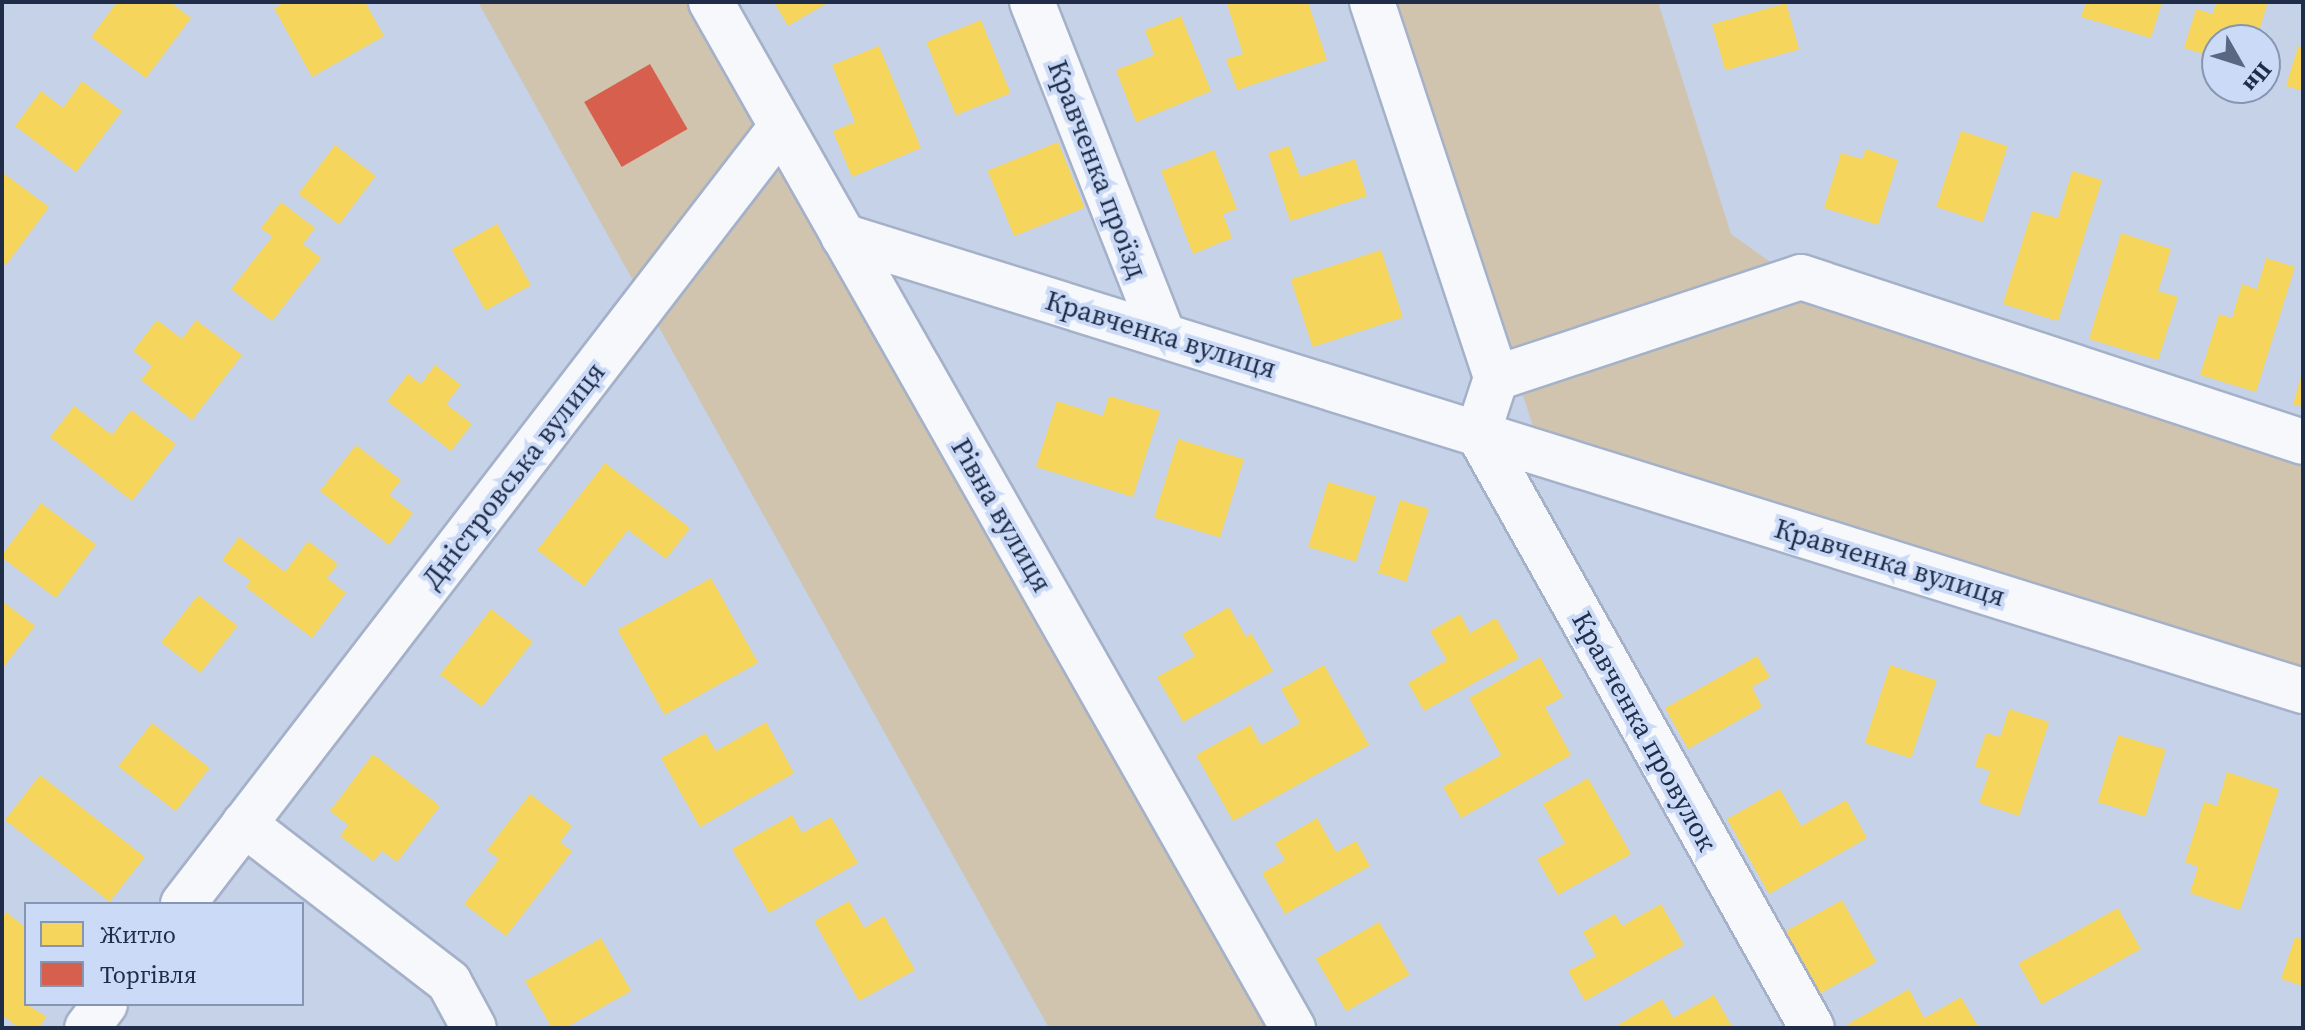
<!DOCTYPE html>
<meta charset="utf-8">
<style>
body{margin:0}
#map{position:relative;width:2305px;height:1030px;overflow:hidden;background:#c5d2e8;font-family:"Source Serif 4",serif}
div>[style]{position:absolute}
.green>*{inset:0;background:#d0c4ae}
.homes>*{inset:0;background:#f6d55c;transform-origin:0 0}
.shops>*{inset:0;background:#d6604d;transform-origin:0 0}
.roads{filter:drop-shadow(2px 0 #a4b1c9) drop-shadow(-2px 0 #a4b1c9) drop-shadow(0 2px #a4b1c9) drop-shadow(0 -2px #a4b1c9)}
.minor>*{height:44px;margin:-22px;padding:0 22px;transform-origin:22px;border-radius:22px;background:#f6f8fc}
span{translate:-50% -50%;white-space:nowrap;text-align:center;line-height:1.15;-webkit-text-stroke:8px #cbdaf7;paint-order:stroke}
.street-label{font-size:28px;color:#1f2d48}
.frame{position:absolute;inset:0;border:4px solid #1f2d48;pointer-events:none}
.legend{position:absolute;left:24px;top:902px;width:280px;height:104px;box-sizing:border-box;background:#cbdaf7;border:2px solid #8695b1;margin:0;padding:10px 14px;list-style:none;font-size:24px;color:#1f2d48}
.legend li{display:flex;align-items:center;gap:16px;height:40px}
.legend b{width:40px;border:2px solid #8695b1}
.north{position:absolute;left:2201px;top:24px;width:80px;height:80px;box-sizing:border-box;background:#cbdaf7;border:2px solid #8695b1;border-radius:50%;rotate:129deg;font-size:22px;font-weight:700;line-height:32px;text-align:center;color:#1f2d48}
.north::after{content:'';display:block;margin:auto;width:28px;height:36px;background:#596780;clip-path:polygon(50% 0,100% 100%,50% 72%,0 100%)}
</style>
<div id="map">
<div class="green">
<div style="clip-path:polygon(478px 2px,701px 2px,1282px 1028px,1049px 1028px)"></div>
<div style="clip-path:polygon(1394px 2px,1658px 2px,1731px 234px,1821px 298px,2303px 457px,2303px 670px,1533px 426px)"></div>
</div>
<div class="homes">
<div style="clip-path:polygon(117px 2px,170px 2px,191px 18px,146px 78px,91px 37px)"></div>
<div style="clip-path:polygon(285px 2px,365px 2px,384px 36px,312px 77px,274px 8px)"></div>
<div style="clip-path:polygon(774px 2px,829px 2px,788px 26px)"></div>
<div style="clip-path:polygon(1232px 2px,1308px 2px,1327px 60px,1237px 90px,1226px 59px,1243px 54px,1227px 4px)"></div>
<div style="clip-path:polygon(2086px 2px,2162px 2px,2151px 38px,2081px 17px)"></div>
<div style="clip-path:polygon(2216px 2px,2268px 2px,2256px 40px,2217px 40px,2217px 58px,2184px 48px,2196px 9px,2213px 14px)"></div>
<div style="left:1786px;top:3px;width:48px;height:77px;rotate:74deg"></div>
<div style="clip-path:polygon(1181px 16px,1211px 91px,1136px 122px,1116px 70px,1154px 55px,1145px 30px)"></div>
<div style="left:981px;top:20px;width:79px;height:59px;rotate:68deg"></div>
<div style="clip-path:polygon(879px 46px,921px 148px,852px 177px,833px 131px,855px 122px,832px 65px)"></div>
<div style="clip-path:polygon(2298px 46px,2303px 48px,2303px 91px,2286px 86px)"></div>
<div style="clip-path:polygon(82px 81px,122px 111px,76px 172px,15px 126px,41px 91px,63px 108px)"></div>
<div style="left:1961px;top:131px;width:49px;height:80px;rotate:18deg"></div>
<div style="left:1058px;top:142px;width:71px;height:76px;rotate:68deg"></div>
<div style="left:335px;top:145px;width:51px;height:61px;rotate:37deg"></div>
<div style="clip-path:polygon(1289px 146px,1300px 177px,1355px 159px,1367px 196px,1290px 221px,1268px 153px)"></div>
<div style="clip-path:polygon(1866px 149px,1898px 160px,1878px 225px,1824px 208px,1841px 153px,1862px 159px)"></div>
<div style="clip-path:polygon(1214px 150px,1237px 209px,1223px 214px,1232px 238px,1193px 254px,1161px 171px)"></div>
<div style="clip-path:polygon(2072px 171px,2102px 180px,2058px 321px,2003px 304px,2032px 211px,2058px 218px)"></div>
<div style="clip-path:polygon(2px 172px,49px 207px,6px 265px,2px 263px)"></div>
<div style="clip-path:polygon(281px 202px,315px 228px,303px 244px,321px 258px,272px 321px,231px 289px,272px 237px,261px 228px)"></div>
<div style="left:497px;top:224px;width:70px;height:52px;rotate:61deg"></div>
<div style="clip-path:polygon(2121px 233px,2171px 249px,2158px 291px,2178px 297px,2158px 360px,2089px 339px)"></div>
<div style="left:1381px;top:250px;width:71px;height:95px;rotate:72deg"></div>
<div style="clip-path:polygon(2266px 258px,2295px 267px,2256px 392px,2200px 375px,2219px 314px,2232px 318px,2242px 284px,2257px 289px)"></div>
<div style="clip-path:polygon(157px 320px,182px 339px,196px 320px,242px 355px,192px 420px,141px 380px,152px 366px,133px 351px)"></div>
<div style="clip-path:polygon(435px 365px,461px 385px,446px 404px,472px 424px,451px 451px,387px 401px,408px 374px,421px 384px)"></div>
<div style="clip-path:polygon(2302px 373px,2303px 373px,2303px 407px,2293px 404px)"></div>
<div style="clip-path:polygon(1109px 396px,1160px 411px,1133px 497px,1036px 467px,1057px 401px,1103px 416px)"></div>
<div style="clip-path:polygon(74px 406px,112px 435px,131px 410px,176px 444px,132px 501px,50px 437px)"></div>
<div style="left:1178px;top:439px;width:69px;height:82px;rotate:17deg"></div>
<div style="clip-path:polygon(356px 445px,401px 480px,389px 495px,413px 513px,389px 545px,320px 491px)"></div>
<div style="clip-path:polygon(605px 463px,690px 528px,666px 559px,628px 530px,584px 586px,537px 550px)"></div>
<div style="left:1328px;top:482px;width:50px;height:68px;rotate:17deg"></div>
<div style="left:1400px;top:500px;width:30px;height:76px;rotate:17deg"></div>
<div style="left:41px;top:503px;width:69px;height:67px;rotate:37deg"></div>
<div style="clip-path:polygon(239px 537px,285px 572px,308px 541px,338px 564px,327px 578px,346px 593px,312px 638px,246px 587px,251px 581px,222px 560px)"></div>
<div style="left:711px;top:578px;width:97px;height:107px;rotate:61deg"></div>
<div style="left:198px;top:595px;width:50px;height:60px;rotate:38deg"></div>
<div style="clip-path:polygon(2px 601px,35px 626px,2px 669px)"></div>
<div style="clip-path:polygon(1229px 607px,1246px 637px,1251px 633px,1273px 671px,1183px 722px,1157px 677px,1195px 656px,1182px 634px)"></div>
<div style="left:491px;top:609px;width:53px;height:83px;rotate:38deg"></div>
<div style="clip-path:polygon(1460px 614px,1470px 633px,1496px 618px,1519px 658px,1424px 711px,1408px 683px,1447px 660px,1430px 631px)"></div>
<div style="clip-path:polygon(1757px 656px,1770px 677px,1752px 687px,1762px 707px,1688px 749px,1665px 708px)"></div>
<div style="clip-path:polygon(1540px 657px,1563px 697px,1545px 707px,1571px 755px,1461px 818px,1443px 787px,1501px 755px,1469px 698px)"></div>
<div style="clip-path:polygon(1324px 665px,1369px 745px,1233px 821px,1196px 755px,1250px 725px,1261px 745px,1300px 723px,1281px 689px)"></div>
<div style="left:1890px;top:665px;width:49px;height:82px;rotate:18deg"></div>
<div style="clip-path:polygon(2009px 709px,2049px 722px,2019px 816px,1979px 803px,1990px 771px,1975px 766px,1986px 733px,2000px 737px)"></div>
<div style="clip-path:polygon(766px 722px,794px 773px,700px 827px,661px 758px,705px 733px,716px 751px)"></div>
<div style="left:152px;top:723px;width:73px;height:55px;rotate:38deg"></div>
<div style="left:2118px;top:735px;width:50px;height:70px;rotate:17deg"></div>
<div style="clip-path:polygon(373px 754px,440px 806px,397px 862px,382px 851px,373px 861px,340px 836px,348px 825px,330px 811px)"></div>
<div style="clip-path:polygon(2227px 772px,2279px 789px,2240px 910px,2190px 893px,2198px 867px,2185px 862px,2204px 802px,2217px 806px)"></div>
<div style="left:40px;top:775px;width:133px;height:57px;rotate:38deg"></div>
<div style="clip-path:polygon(1588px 778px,1631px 854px,1558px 895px,1537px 859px,1565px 843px,1543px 804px)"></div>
<div style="clip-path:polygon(1780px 789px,1801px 826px,1846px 800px,1867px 838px,1769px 894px,1727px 819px)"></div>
<div style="clip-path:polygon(530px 794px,572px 826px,560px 842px,572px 851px,506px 936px,464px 904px,499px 859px,487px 850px)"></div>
<div style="clip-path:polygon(792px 815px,802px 833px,831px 817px,858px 863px,769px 913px,732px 849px)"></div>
<div style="clip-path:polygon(1317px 818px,1336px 852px,1356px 841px,1370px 866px,1285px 914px,1262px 873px,1285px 860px,1275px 843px)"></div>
<div style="left:1842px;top:900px;width:71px;height:64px;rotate:61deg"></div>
<div style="clip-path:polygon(849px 901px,864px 928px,884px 916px,915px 970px,859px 1001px,814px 921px)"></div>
<div style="clip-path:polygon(1661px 904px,1684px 945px,1585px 1001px,1568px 971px,1596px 956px,1583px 932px,1615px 914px,1622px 926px)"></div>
<div style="left:2118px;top:908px;width:47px;height:114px;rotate:61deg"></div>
<div style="clip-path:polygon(6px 912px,26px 928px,26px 1004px,47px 1017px,38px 1028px,19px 1028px,2px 1015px,2px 918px)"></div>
<div style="left:1379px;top:922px;width:61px;height:73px;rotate:60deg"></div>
<div style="clip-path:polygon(2295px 937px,2303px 940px,2303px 986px,2281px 979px)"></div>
<div style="clip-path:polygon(601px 938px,631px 991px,565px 1028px,552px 1028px,525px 981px)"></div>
<div style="clip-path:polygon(1909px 989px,1924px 1018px,1961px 997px,1979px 1028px,1850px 1028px,1848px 1024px)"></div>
<div style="clip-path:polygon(1714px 995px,1733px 1028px,1616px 1026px,1662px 999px,1673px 1018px)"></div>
</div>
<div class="shops">
<div style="left:650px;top:64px;width:75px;height:76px;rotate:60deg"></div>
</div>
<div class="roads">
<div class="minor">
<div style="left:711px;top:2px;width:1180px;rotate:60.44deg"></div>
<div style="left:1032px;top:2px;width:358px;rotate:68.5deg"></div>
<div style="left:1372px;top:2px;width:396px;rotate:71.7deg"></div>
<div style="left:1496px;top:378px;width:58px;rotate:108.1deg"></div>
<div style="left:1478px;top:433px;width:682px;rotate:60.69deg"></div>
<div style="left:843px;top:236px;width:1529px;rotate:17.31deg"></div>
<div style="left:1496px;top:378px;width:321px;rotate:-18.3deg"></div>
<div style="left:1801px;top:277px;width:528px;rotate:18.19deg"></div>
<div style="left:244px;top:824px;width:259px;rotate:37.6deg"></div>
<div style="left:449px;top:982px;width:52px;rotate:61.5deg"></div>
<div style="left:183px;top:904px;width:980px;rotate:-52.42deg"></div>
<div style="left:87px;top:1028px;width:30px;rotate:-53deg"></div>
</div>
</div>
<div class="street-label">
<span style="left:1098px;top:169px;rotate:69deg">Кравченка проїзд</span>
<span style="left:1161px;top:334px;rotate:17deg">Кравченка вулиця</span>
<span style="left:513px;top:475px;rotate:-52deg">Дністровська вулиця</span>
<span style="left:1002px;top:515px;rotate:60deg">Рівна вулиця</span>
<span style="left:1890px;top:562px;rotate:17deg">Кравченка вулиця</span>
<span style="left:1645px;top:731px;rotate:61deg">Кравченка провулок</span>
</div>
<div class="frame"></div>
<ul class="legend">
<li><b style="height:22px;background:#f6d55c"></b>Житло</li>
<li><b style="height:22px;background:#d6604d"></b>Торгівля</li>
</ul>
<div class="north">Пн</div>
</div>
